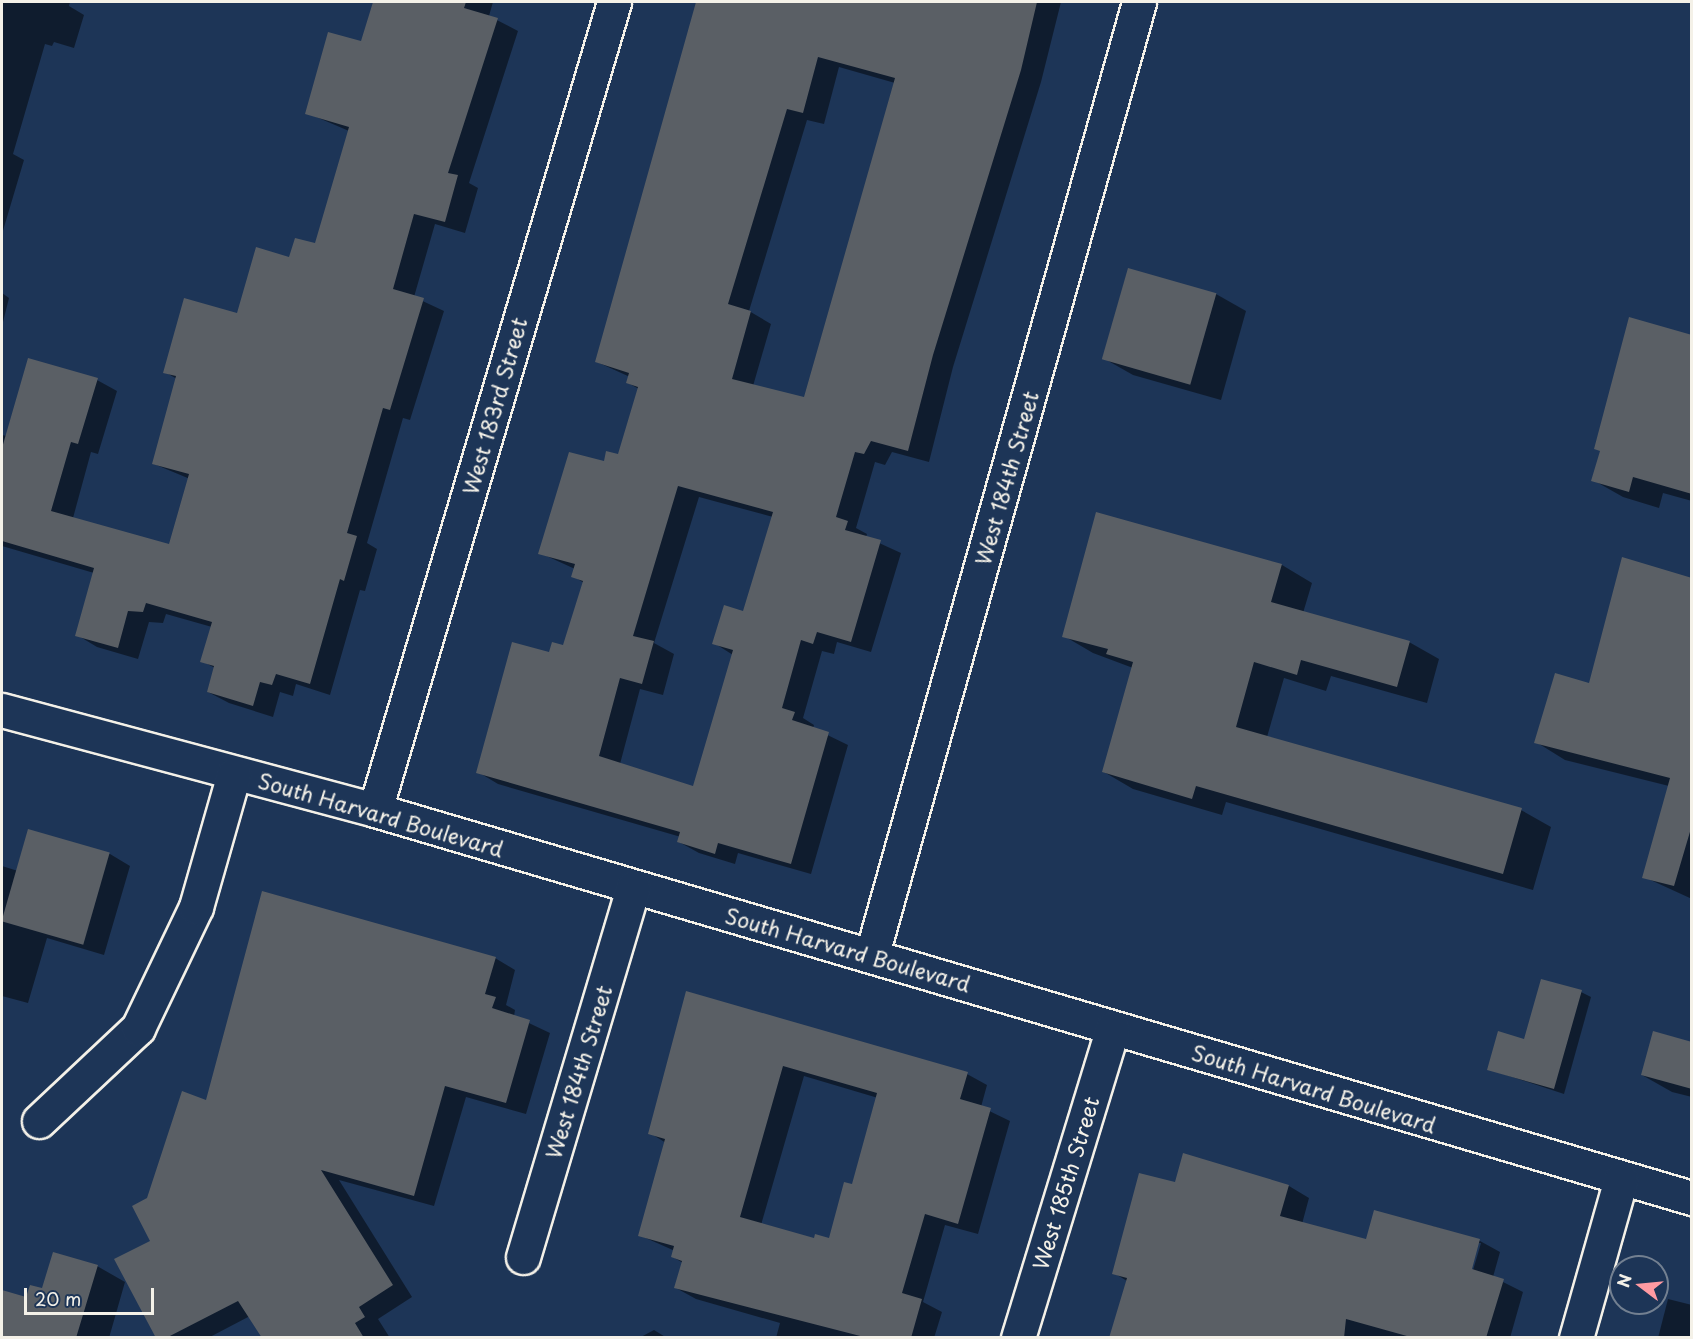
<!DOCTYPE html>
<style>
body{margin:0}
#map{position:relative;width:1693px;height:1339px;overflow:hidden;background:#1d3557;font-family:"Playpen Sans",sans-serif}
div>[style]{position:absolute}
.shadow>*{inset:0;background:#0007}
.building>*{inset:0;background:#5a5f65;transform-origin:0 0}
.roads{filter:drop-shadow(2px 0 #f4f1e8) drop-shadow(-2px 0 #f4f1e8) drop-shadow(0 2px #f4f1e8) drop-shadow(0 -2px #f4f1e8)}
.street>*{height:33px;margin:-16.5px;padding:0 16.5px;transform-origin:16.5px;border-radius:16.5px;background:#1d3557}
span{translate:-50% -50%;white-space:nowrap;text-align:center;line-height:1.15;-webkit-text-stroke:4.5px #1d3557;paint-order:stroke}
.street-label{font-size:21px;color:#f4f1e8}
.frame{position:absolute;inset:0;border:3px solid #f4f1e8;pointer-events:none}
.north{position:absolute;left:1609px;top:1255px;width:60px;height:60px;box-sizing:border-box;background:#1d3557;border:2px solid #738091;border-radius:50%;rotate:286deg;font-size:16px;font-weight:700;line-height:24px;text-align:center;color:#f4f1e8}
.north::after{content:'';display:block;margin:auto;width:21px;height:27px;background:#ff9aa2;clip-path:polygon(50% 0,100% 100%,50% 72%,0 100%)}
.scale{position:absolute;left:24px;top:1288px;width:130px;height:27px;box-sizing:border-box;border:3px solid #f4f1e8;border-top:0;padding-left:8px;font-size:18px;line-height:21px;white-space:nowrap;color:#f4f1e8;-webkit-text-stroke:4px #1d3557;paint-order:stroke}
</style>
<div id="map">
<div class="shadow">
<div style="clip-path:polygon(2px 2px,70px 2px,69px 6px,84px 15px,74px 48px,54px 42px,52px 46px,45px 44px,13px 154px,24px 160px,2px 234px)"></div>
<div style="clip-path:polygon(374px 2px,493px 2px,489px 16px,518px 31px,469px 183px,478px 188px,465px 233px,435px 224px,414px 297px,444px 311px,410px 420px,403px 418px,367px 543px,377px 549px,365px 591px,360px 590px,330px 695px,296px 684px,293px 696px,280px 692px,273px 717px,229px 703px,208px 692px,215px 668px,202px 661px,212px 627px,166px 614px,163px 623px,149px 622px,138px 659px,97px 647px,77px 635px,94px 573px,2px 546px,2px 435px,7px 436px,97px 380px,117px 391px,98px 454px,91px 452px,73px 518px,170px 546px,190px 479px,154px 464px,177px 379px,165px 372px,238px 315px,290px 258px,316px 245px,349px 131px,307px 113px,362px 43px)"></div>
<div style="clip-path:polygon(evenodd,698px 2px,869px 2px,865px 18px,909px 31px,918px 2px,1061px 2px,1041px 82px,953px 367px,929px 462px,892px 452px,885px 465px,875px 462px,856px 528px,867px 534px,866px 537px,901px 553px,871px 652px,837px 642px,834px 654px,822px 651px,803px 718px,814px 725px,813px 728px,848px 745px,811px 874px,738px 853px,735px 864px,699px 853px,679px 842px,681px 837px,498px 784px,478px 772px,550px 654px,564px 647px,584px 583px,573px 576px,575px 569px,540px 553px,605px 463px,619px 456px,639px 389px,628px 383px,630px 377px,597px 362px,698px 2px,839px 67px,895px 83px,806px 399px,753px 386px,771px 324px,749px 311px,807px 120px,824px 124px,839px 67px,698px 2px,699px 497px,773px 517px,744px 613px,714px 643px,733px 655px,694px 788px,620px 764px,640px 689px,663px 695px,674px 654px,654px 643px,699px 497px)"></div>
<div style="clip-path:polygon(2px 293px,9px 298px,2px 326px)"></div>
<div style="clip-path:polygon(1216px 294px,1246px 311px,1221px 400px,1133px 375px,1103px 358px)"></div>
<div style="clip-path:polygon(1692px 336px,1692px 501px,1663px 493px,1659px 508px,1623px 497px,1593px 480px,1601px 451px)"></div>
<div style="clip-path:polygon(1097px 514px,1282px 565px,1312px 583px,1303px 613px,1409px 642px,1439px 659px,1427px 703px,1331px 676px,1326px 691px,1284px 678px,1267px 737px,1521px 810px,1551px 827px,1533px 890px,1226px 802px,1222px 815px,1133px 789px,1104px 772px,1133px 668px,1093px 653px,1064px 636px)"></div>
<div style="clip-path:polygon(1692px 579px,1692px 899px,1644px 877px,1669px 786px,1565px 760px,1536px 742px)"></div>
<div style="clip-path:polygon(110px 854px,130px 866px,104px 955px,47px 938px,28px 1003px,2px 996px,2px 866px,18px 871px)"></div>
<div style="clip-path:polygon(495px 958px,515px 970px,506px 1005px,515px 1010px,514px 1016px,550px 1033px,526px 1114px,466px 1097px,434px 1206px,339px 1180px,412px 1297px,378px 1319px,390px 1338px,263px 1338px,250px 1316px,208px 1338px,158px 1338px,148px 1199px,207px 1102px)"></div>
<div style="clip-path:polygon(1581px 992px,1591px 997px,1564px 1094px,1488px 1069px)"></div>
<div style="clip-path:polygon(evenodd,687px 993px,967px 1074px,987px 1085px,981px 1107px,1010px 1121px,978px 1234px,945px 1225px,923px 1302px,942px 1312px,934px 1338px,776px 1338px,780px 1323px,696px 1299px,676px 1288px,683px 1263px,673px 1257px,675px 1251px,639px 1235px,666px 1143px,650px 1133px,687px 993px,804px 1076px,878px 1098px,853px 1186px,830px 1239px,815px 1240px,761px 1225px,804px 1076px)"></div>
<div style="clip-path:polygon(1692px 1043px,1692px 1097px,1672px 1092px,1642px 1075px)"></div>
<div style="clip-path:polygon(evenodd,1184px 1155px,1289px 1186px,1309px 1198px,1302px 1224px,1367px 1241px,1432px 1226px,1480px 1241px,1500px 1252px,1493px 1277px,1523px 1292px,1510px 1338px,1319px 1338px,1127px 1281px,1114px 1273px,1176px 1184px,1184px 1155px,1478px 1243px,1481px 1243px,1471px 1277px,1468px 1276px,1478px 1243px)"></div>
<div style="clip-path:polygon(97px 1266px,125px 1282px,109px 1338px,2px 1338px,2px 1291px,27px 1299px)"></div>
<div style="clip-path:polygon(1668px 1299px,1692px 1305px,1692px 1338px,1658px 1338px)"></div>
<div style="clip-path:polygon(654px 1330px,667px 1338px,639px 1338px)"></div>
</div>
<div class="building">
<div style="clip-path:polygon(373px 2px,466px 2px,464px 8px,498px 18px,448px 173px,458px 175px,445px 222px,414px 214px,393px 289px,424px 298px,390px 410px,383px 408px,347px 533px,357px 536px,344px 581px,340px 579px,310px 684px,276px 674px,272px 685px,260px 682px,253px 706px,207px 692px,214px 666px,200px 662px,212px 622px,146px 603px,143px 612px,128px 611px,118px 648px,75px 636px,94px 568px,2px 541px,2px 448px,28px 358px,98px 378px,78px 444px,71px 442px,51px 511px,169px 544px,189px 474px,152px 464px,176px 376px,163px 373px,184px 298px,237px 313px,256px 247px,289px 257px,295px 238px,315px 243px,349px 127px,305px 114px,328px 32px,361px 41px)"></div>
<div style="clip-path:polygon(evenodd,696px 2px,1037px 2px,1021px 70px,933px 355px,908px 451px,871px 441px,864px 454px,855px 452px,836px 517px,848px 521px,845px 530px,881px 540px,851px 642px,817px 632px,813px 644px,801px 640px,782px 708px,795px 712px,792px 720px,829px 732px,791px 864px,718px 843px,715px 854px,677px 842px,680px 832px,476px 773px,512px 642px,549px 652px,552px 642px,563px 645px,583px 581px,571px 577px,575px 564px,538px 554px,569px 452px,604px 461px,606px 451px,618px 454px,638px 387px,626px 383px,629px 373px,595px 362px,696px 2px,818px 57px,895px 78px,804px 397px,732px 379px,751px 311px,728px 304px,787px 109px,803px 113px,818px 57px,696px 2px,678px 486px,773px 512px,743px 611px,724px 605px,712px 644px,733px 650px,693px 786px,599px 756px,620px 678px,642px 684px,654px 641px,633px 636px,678px 486px)"></div>
<div style="left:1128px;top:268px;width:92px;height:95px;rotate:16deg"></div>
<div style="clip-path:polygon(1629px 317px,1692px 335px,1692px 494px,1633px 477px,1629px 492px,1591px 481px,1600px 451px,1594px 449px)"></div>
<div style="clip-path:polygon(1096px 512px,1282px 564px,1271px 602px,1410px 641px,1397px 687px,1301px 660px,1297px 675px,1254px 662px,1236px 727px,1522px 808px,1503px 874px,1196px 786px,1192px 799px,1102px 772px,1133px 662px,1106px 654px,1108px 649px,1062px 637px)"></div>
<div style="clip-path:polygon(1622px 557px,1692px 578px,1692px 825px,1674px 886px,1642px 878px,1670px 778px,1534px 743px,1555px 673px,1589px 683px)"></div>
<div style="left:28px;top:829px;width:85px;height:96px;rotate:16deg"></div>
<div style="clip-path:polygon(262px 891px,496px 957px,485px 994px,496px 997px,492px 1008px,530px 1020px,506px 1103px,445px 1086px,414px 1196px,321px 1170px,393px 1285px,359px 1307px,365px 1317px,355px 1323px,364px 1338px,262px 1338px,238px 1301px,166px 1338px,156px 1338px,114px 1259px,150px 1241px,132px 1206px,147px 1198px,182px 1091px,206px 1100px)"></div>
<div style="clip-path:polygon(1541px 979px,1582px 990px,1554px 1089px,1487px 1070px,1498px 1031px,1524px 1039px)"></div>
<div style="clip-path:polygon(evenodd,686px 991px,968px 1072px,960px 1099px,991px 1108px,958px 1224px,925px 1214px,902px 1293px,922px 1299px,911px 1338px,868px 1338px,674px 1288px,682px 1261px,671px 1257px,674px 1246px,638px 1236px,665px 1139px,648px 1134px,686px 991px,783px 1066px,877px 1093px,852px 1184px,844px 1182px,829px 1238px,815px 1234px,814px 1238px,740px 1217px,783px 1066px)"></div>
<div style="clip-path:polygon(1653px 1031px,1692px 1042px,1692px 1089px,1641px 1075px)"></div>
<div style="clip-path:polygon(1183px 1153px,1289px 1185px,1280px 1216px,1366px 1239px,1374px 1210px,1480px 1239px,1472px 1269px,1504px 1279px,1486px 1338px,1414px 1338px,1346px 1319px,1344px 1338px,1109px 1338px,1127px 1278px,1112px 1274px,1139px 1173px,1175px 1182px)"></div>
<div style="clip-path:polygon(53px 1252px,98px 1265px,76px 1338px,2px 1338px,2px 1290px,26px 1297px,30px 1285px,42px 1288px)"></div>
</div>
<div class="roads">
<div class="street">
<div style="left:2px;top:710px;width:386px;rotate:15deg"></div>
<div style="left:375px;top:810px;width:1373px;rotate:16.42deg"></div>
<div style="left:375px;top:810px;width:843px;rotate:-73.52deg"></div>
<div style="left:872px;top:954px;width:989px;rotate:-74.33deg"></div>
<div style="left:39px;top:1121px;width:136px;rotate:-43.2deg"></div>
<div style="left:138px;top:1028px;width:134px;rotate:-64.4deg"></div>
<div style="left:196px;top:907px;width:138px;rotate:-74.1deg"></div>
<div style="left:523px;top:1257px;width:386px;rotate:-73.4deg"></div>
<div style="left:1018px;top:1338px;width:324px;rotate:-73deg"></div>
<div style="left:1576px;top:1338px;width:165px;rotate:-74.2deg"></div>
</div>
</div>
<div class="street-label">
<span style="left:494px;top:406px;rotate:-74deg">West 183rd Street</span>
<span style="left:1006px;top:478px;rotate:-74deg">West 184th Street</span>
<span style="left:381px;top:814px;rotate:16deg">South Harvard Boulevard</span>
<span style="left:848px;top:949px;rotate:16deg">South Harvard Boulevard</span>
<span style="left:578px;top:1072px;rotate:-73deg">West 184th Street</span>
<span style="left:1314px;top:1088px;rotate:17deg">South Harvard Boulevard</span>
<span style="left:1065px;top:1183px;rotate:-73deg">West 185th Street</span>
</div>
<div class="frame"></div>
<div class="north">N</div>
<div class="scale">20 m</div>
</div>
